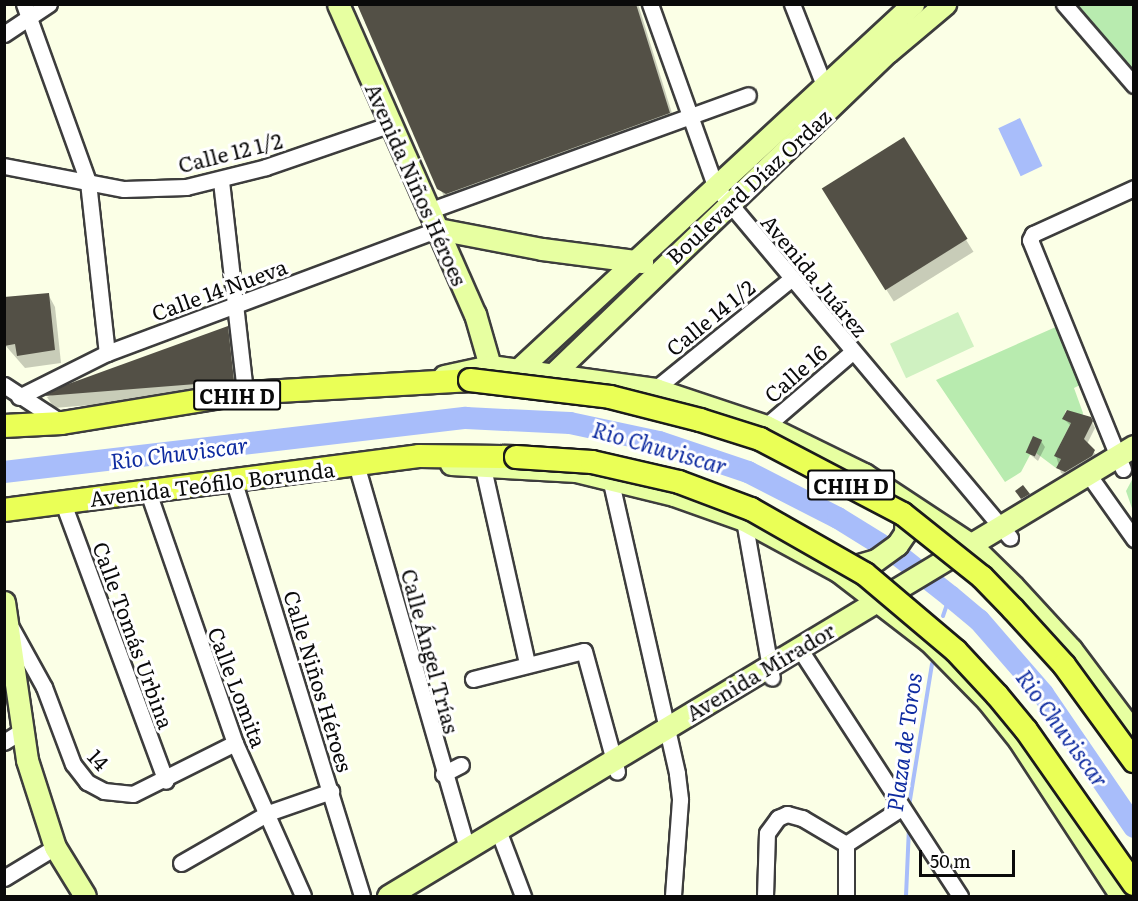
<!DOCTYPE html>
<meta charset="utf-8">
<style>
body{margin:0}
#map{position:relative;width:1138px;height:901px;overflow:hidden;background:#fbffe6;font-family:Literata,serif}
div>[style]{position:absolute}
.green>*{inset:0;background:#b8ebaf}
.pitch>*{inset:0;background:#cff1c1;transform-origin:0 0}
.water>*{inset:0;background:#a8bdfa;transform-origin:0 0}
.shadow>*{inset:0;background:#0003;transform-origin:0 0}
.stream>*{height:4px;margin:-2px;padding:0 2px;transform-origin:2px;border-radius:2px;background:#a8bdfa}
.river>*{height:22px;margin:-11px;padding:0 11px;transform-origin:11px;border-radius:11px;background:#a8bdfa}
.building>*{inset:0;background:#535046;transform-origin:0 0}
.roads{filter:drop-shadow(2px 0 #3d3d3d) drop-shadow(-2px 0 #3d3d3d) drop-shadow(0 2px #3d3d3d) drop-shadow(0 -2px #3d3d3d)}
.street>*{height:15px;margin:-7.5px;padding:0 7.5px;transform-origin:7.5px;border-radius:7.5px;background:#fff}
.secondary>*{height:21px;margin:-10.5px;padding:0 10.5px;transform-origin:10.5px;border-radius:10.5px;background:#e7ffa1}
.primary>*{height:22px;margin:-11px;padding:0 11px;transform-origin:11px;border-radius:11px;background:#eaff56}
.bridges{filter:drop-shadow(2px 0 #1b1b1b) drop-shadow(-2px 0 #1b1b1b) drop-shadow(0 2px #1b1b1b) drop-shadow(0 -2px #1b1b1b)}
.primary-bridge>*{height:22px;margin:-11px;padding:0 11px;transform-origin:11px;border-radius:11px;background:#eaff56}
span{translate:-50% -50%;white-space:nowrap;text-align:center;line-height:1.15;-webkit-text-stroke:6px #fff;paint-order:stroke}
.shield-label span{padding:2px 4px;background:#fff;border:2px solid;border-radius:4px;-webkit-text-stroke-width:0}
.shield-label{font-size:20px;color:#0a0a0a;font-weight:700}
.street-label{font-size:21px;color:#0a0a0a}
.water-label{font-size:22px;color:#0e2ba0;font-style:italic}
.frame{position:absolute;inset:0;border:6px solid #0a0a0a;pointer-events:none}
.scale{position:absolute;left:919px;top:850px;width:96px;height:27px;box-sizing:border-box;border:3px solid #0a0a0a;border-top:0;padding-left:8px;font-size:18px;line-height:21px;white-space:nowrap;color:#0a0a0a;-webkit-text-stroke:4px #fff;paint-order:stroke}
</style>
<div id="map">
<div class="green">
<div style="clip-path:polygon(1062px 5px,1133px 5px,1133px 87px)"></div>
<div style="clip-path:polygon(1058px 326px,1082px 384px,1074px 388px,1083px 413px,1082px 417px,1066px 410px,1063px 419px,1071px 423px,1055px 455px,1061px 459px,1056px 468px,1036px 453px,1030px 455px,1021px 472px,1005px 482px,936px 380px)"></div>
<div style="clip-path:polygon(1133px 478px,1133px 511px,1126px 491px)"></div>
</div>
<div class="pitch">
<div style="left:958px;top:312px;width:38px;height:75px;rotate:65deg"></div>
</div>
<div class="water">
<div style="left:1020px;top:118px;width:53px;height:24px;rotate:65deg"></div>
</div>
<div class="shadow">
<div style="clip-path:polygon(357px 4px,638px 4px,676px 126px,446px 201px)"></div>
<div style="left:903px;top:139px;width:133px;height:94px;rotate:58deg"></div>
<div style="clip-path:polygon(48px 294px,55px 307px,61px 363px,25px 368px,5px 345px)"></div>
<div style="clip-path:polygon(227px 328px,234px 340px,240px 393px,54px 408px,47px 397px)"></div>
<div style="clip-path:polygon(1090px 418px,1095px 428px,1087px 444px,1097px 456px,1069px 477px,1061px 473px,1056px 456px,1071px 426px,1064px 419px)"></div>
<div style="clip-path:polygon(1041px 441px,1045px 447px,1038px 461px,1027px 452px)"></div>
</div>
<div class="stream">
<div style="left:943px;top:616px;width:21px;rotate:-71deg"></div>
<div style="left:909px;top:806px;width:144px;rotate:-80.8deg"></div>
<div style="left:906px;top:896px;width:68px;rotate:-87.5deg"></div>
</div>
<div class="river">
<div style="left:4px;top:472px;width:465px;rotate:-6.7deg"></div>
<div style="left:466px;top:418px;width:104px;rotate:2.8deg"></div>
<div style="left:570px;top:423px;width:91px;rotate:12.1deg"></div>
<div style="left:659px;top:442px;width:94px;rotate:18.6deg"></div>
<div style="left:748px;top:472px;width:101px;rotate:27.1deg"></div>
<div style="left:838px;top:518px;width:70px;rotate:31.7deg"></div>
<div style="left:898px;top:555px;width:66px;rotate:38.3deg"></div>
<div style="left:950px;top:596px;width:38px;rotate:40deg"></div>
<div style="left:979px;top:620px;width:98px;rotate:49.1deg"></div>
<div style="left:1043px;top:694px;width:161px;rotate:55.6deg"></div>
</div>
<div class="building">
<div style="clip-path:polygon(357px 4px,636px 4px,670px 113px,446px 194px,437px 189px)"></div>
<div style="left:904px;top:137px;width:120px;height:97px;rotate:58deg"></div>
<div style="clip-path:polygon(49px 293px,55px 350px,17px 356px,15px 344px,4px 346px,4px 297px)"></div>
<div style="clip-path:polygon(228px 326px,234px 381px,45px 396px,60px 387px)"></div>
<div style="clip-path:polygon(1067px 410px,1091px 417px,1093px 421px,1084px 439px,1095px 450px,1092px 456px,1065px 472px,1056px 468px,1061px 459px,1054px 456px,1071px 423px,1062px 419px)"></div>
<div style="left:1033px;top:436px;width:10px;height:18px;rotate:24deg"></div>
<div style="clip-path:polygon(1023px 485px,1030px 494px,1021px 499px,1015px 491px)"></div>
</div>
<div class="roads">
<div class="street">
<div style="left:24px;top:4px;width:189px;rotate:70.2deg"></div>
<div style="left:88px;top:182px;width:172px;rotate:83.7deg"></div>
<div style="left:650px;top:4px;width:193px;rotate:70.3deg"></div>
<div style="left:715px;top:186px;width:459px;rotate:50deg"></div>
<div style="left:792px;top:4px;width:96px;rotate:68.5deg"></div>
<div style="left:1064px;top:4px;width:107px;rotate:49.2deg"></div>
<div style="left:4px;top:34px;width:54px;rotate:-33.7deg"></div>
<div style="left:4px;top:166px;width:122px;rotate:10.9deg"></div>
<div style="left:124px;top:189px;width:62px;rotate:-1.8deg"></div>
<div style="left:186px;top:187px;width:82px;rotate:-14deg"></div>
<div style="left:266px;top:167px;width:132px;rotate:-19deg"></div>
<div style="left:221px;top:181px;width:213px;rotate:83.5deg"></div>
<div style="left:431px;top:210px;width:337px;rotate:-19.9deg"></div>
<div style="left:4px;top:385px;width:69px;rotate:33.2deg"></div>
<div style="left:655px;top:389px;width:176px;rotate:-39deg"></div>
<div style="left:19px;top:397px;width:98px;rotate:-26.6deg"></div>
<div style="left:107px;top:353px;width:353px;rotate:-20.5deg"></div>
<div style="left:766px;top:426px;width:113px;rotate:-40.7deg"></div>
<div style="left:356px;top:464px;width:401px;rotate:73.9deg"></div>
<div style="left:483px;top:468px;width:200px;rotate:77.3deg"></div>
<div style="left:1123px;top:469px;width:247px;rotate:-112.1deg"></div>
<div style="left:1030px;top:240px;width:7px;rotate:-63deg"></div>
<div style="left:1033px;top:234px;width:111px;rotate:-24.5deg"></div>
<div style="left:1088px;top:474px;width:80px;rotate:54.7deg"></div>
<div style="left:610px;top:478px;width:303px;rotate:77.2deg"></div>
<div style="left:677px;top:774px;width:26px;rotate:83deg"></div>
<div style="left:680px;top:800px;width:96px;rotate:94.2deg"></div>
<div style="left:233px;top:479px;width:436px;rotate:72.8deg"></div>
<div style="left:147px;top:489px;width:269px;rotate:70.9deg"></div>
<div style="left:235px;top:743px;width:167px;rotate:66deg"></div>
<div style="left:63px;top:503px;width:296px;rotate:69.7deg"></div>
<div style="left:744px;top:520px;width:160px;rotate:80deg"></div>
<div style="left:12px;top:629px;width:66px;rotate:61.1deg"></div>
<div style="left:44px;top:687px;width:82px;rotate:69.4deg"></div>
<div style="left:73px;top:764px;width:23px;rotate:52deg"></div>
<div style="left:87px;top:782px;width:19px;rotate:28deg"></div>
<div style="left:104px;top:791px;width:29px;rotate:6deg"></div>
<div style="left:133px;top:794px;width:114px;rotate:-26.6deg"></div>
<div style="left:799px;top:648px;width:296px;rotate:57deg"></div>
<div style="left:473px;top:679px;width:114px;rotate:-14.2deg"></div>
<div style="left:584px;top:651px;width:125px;rotate:74.7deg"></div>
<div style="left:4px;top:742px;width:19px;rotate:-32deg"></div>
<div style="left:443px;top:774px;width:20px;rotate:-27deg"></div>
<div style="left:498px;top:830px;width:71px;rotate:69.3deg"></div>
<div style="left:846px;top:844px;width:52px;rotate:90deg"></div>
<div style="left:181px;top:863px;width:100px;rotate:-29.9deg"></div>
<div style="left:268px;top:813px;width:67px;rotate:-19.2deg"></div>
<div style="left:4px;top:878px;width:60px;rotate:-31.3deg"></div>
<div style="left:765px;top:896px;width:63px;rotate:-88.2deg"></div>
<div style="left:767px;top:833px;width:19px;rotate:-54deg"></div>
<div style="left:778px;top:818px;width:10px;rotate:-24deg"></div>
<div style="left:787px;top:814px;width:16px;rotate:15deg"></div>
<div style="left:802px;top:818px;width:51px;rotate:30.6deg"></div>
<div style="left:846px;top:844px;width:66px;rotate:-33.2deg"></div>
</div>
<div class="secondary">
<div style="left:338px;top:4px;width:339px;rotate:66.2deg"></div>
<div style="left:475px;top:314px;width:54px;rotate:73.9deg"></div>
<div style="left:438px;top:229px;width:106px;rotate:10.9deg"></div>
<div style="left:542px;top:249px;width:101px;rotate:7.4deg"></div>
<div style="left:520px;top:368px;width:536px;rotate:-42.81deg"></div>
<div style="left:554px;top:373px;width:463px;rotate:-43.9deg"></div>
<div style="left:888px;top:52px;width:75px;rotate:-40.1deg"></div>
<div style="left:444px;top:376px;width:47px;rotate:-12.3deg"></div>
<div style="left:490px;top:366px;width:167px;rotate:7.9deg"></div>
<div style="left:655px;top:389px;width:117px;rotate:18.4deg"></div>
<div style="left:766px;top:426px;width:109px;rotate:26.1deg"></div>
<div style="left:864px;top:474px;width:127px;rotate:33.4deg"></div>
<div style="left:970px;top:544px;width:60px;rotate:44.3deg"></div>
<div style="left:1013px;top:586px;width:86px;rotate:47.4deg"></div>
<div style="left:1071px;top:649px;width:105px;rotate:53.1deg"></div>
<div style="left:451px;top:464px;width:125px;rotate:3.2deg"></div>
<div style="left:576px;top:471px;width:101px;rotate:13.8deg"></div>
<div style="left:674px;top:495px;width:74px;rotate:19.7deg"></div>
<div style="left:744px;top:520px;width:107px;rotate:28.5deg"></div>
<div style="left:838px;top:571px;width:115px;rotate:37.6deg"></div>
<div style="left:929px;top:641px;width:83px;rotate:45.5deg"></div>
<div style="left:987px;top:700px;width:51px;rotate:51.3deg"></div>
<div style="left:1019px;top:740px;width:186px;rotate:56.8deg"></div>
<div style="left:841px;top:570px;width:36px;rotate:-16deg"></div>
<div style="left:876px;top:560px;width:26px;rotate:-36deg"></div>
<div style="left:897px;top:545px;width:14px;rotate:-56deg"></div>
<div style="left:905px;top:533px;width:30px;rotate:-88deg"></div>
<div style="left:4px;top:602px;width:160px;rotate:81.7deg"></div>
<div style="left:27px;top:760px;width:91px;rotate:72.2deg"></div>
<div style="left:55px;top:847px;width:57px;rotate:58.5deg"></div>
<div style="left:388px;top:896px;width:871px;rotate:-31.1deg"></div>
</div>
<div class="primary">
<div style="left:4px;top:426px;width:58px;rotate:-3deg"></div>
<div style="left:62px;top:423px;width:185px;rotate:-9.3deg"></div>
<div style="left:245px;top:393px;width:225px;rotate:-3.3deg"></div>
<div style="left:4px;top:510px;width:418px;rotate:-7.4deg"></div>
<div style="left:419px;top:456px;width:97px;rotate:0.6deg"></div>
</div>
</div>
<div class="bridges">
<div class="primary-bridge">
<div style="left:470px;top:380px;width:141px;rotate:6.9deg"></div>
<div style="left:610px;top:397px;width:93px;rotate:14.3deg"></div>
<div style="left:700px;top:420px;width:63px;rotate:17.6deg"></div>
<div style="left:760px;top:439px;width:161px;rotate:27.7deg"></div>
<div style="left:903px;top:514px;width:101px;rotate:38.6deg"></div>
<div style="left:982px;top:577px;width:45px;rotate:45.9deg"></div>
<div style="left:1013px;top:609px;width:76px;rotate:47.7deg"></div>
<div style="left:1064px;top:665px;width:119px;rotate:53.9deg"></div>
<div style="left:516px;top:457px;width:76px;rotate:3.8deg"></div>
<div style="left:592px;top:462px;width:89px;rotate:12.9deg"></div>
<div style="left:679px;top:482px;width:77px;rotate:20.6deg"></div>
<div style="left:751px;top:509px;width:131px;rotate:29.7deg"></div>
<div style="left:865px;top:574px;width:119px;rotate:40.2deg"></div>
<div style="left:956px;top:651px;width:60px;rotate:47deg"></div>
<div style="left:997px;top:695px;width:45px;rotate:50.4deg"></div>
<div style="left:1026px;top:730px;width:188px;rotate:55deg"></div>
</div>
</div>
<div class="shield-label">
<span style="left:237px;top:395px">CHIH D</span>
<span style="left:851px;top:485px">CHIH D</span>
</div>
<div class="street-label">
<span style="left:230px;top:152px;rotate:-14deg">Calle 12 1/2</span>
<span style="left:417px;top:184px;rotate:66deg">Avenida Niños Héroes</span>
<span style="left:748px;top:186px;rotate:-43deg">Boulevard Díaz Ordaz</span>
<span style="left:815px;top:275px;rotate:50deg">Avenida Juárez</span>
<span style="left:219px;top:289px;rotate:-20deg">Calle 14 Nueva</span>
<span style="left:710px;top:317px;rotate:-39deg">Calle 14 1/2</span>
<span style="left:795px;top:373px;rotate:-41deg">Calle 16</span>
<span style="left:212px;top:483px;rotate:-7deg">Avenida Teófilo Borunda</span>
<span style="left:134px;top:635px;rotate:70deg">Calle Tomás Urbina</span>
<span style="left:431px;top:651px;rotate:75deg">Calle Ángel Trías</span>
<span style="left:760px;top:671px;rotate:-31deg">Avenida Mirador</span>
<span style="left:319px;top:681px;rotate:73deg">Calle Niños Héroes</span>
<span style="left:238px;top:687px;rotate:69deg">Calle Lomita</span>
<span style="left:99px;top:759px;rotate:47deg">14</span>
</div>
<div class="water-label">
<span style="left:660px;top:447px;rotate:16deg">Rio Chuviscar</span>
<span style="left:179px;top:452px;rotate:-7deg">Rio Chuviscar</span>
<span style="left:1063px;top:728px;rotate:54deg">Rio Chuviscar</span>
<span style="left:903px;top:742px;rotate:-82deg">Plaza de Toros</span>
</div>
<div class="frame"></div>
<div class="scale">50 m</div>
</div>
